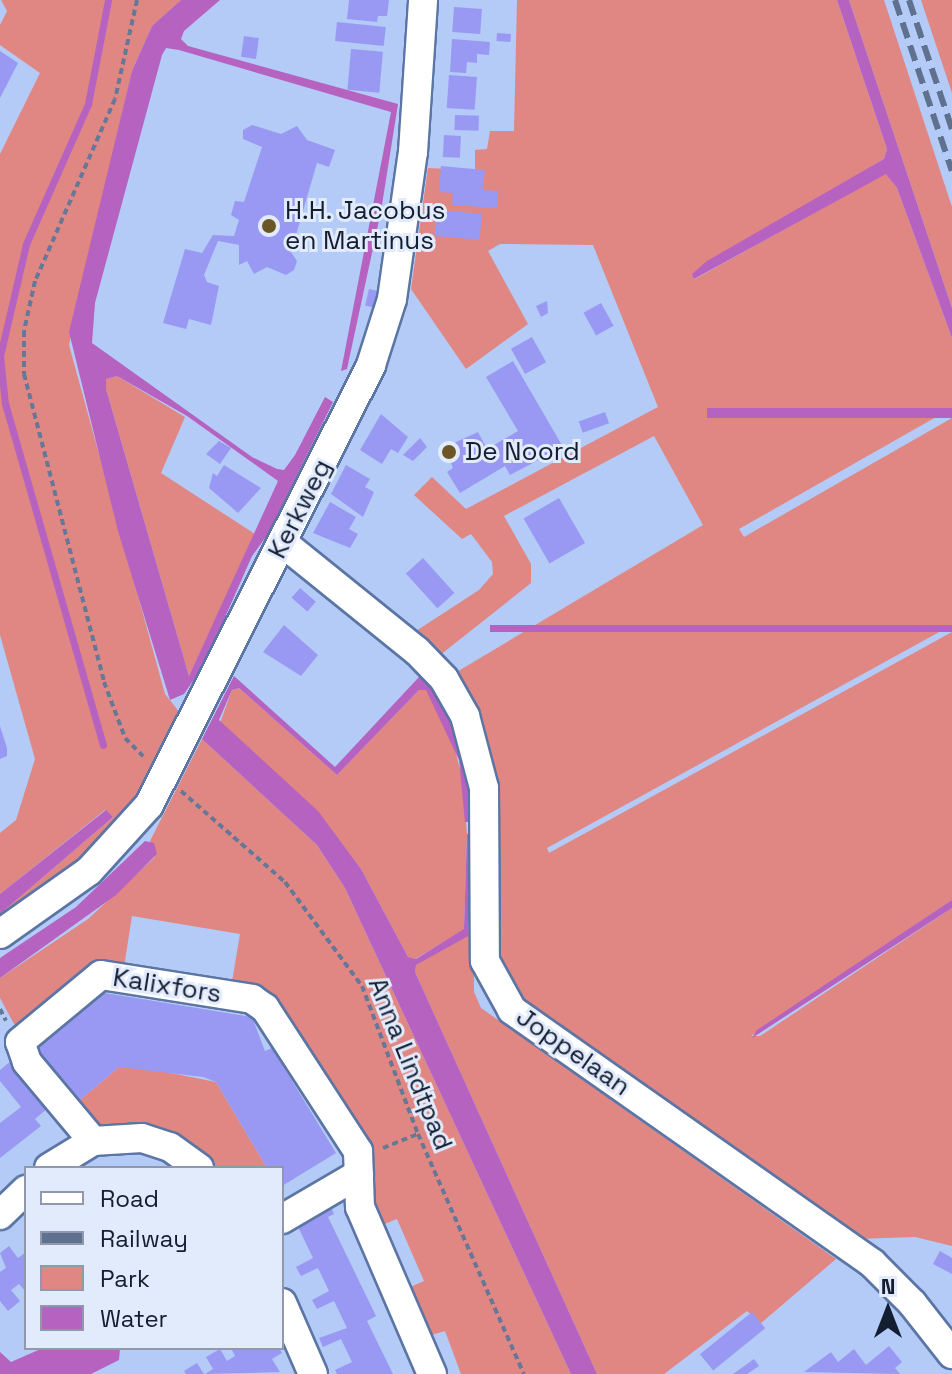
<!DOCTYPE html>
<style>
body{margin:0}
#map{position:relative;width:952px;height:1374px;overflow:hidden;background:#b3cbf6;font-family:"Space Grotesk",sans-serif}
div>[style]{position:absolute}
.green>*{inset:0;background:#e08683}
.water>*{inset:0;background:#b562c1;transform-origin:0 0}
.stream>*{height:7px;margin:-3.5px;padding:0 3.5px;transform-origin:3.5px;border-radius:3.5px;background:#b562c1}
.building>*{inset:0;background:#9999f4;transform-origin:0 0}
.path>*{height:4px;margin-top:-2px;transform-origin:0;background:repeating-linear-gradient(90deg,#667898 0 6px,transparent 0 10px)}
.roads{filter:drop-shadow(2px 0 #5b75a5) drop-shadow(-2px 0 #5b75a5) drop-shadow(0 2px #5b75a5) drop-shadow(0 -2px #5b75a5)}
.street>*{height:28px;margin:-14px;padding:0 14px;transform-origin:14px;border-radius:14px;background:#fff}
.rail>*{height:6px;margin-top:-3px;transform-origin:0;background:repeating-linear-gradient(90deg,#607190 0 16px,transparent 0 24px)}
.dots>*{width:22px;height:22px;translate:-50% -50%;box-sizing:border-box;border:4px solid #e2ebfc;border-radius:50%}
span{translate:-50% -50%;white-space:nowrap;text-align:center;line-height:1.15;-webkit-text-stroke:6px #e2ebfc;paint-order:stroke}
.poi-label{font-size:26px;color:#131e31}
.left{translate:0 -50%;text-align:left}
.street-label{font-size:26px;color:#131e31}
.legend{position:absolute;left:24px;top:1166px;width:260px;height:184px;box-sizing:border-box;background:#e2ebfc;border:2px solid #8f99ab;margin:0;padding:10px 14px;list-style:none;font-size:24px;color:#131e31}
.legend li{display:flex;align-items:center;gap:16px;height:40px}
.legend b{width:40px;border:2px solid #8f99ab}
.north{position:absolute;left:848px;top:1270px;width:80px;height:80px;-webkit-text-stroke:6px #e2ebfc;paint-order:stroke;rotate:0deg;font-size:22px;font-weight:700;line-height:32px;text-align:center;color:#131e31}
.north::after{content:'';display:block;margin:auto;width:28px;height:36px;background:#131e31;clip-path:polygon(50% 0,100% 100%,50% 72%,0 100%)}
</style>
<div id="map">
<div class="green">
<div style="clip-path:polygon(1px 0,181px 0,152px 26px,132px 71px,69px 345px,165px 694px,184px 718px,135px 808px,82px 864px,0 924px,0 914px,113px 817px,105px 810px,0 894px,0 833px,16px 820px,35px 759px,0 635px,0 154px,40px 73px,0 45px,0 25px,7px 11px)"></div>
<div style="clip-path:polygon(517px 0,837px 0,887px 149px,884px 159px,693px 275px,695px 279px,886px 173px,897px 188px,952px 338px,952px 408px,739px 529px,744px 537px,952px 418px,952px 625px,547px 848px,549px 853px,952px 632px,952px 900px,751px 1036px,760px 1036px,952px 908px,952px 1246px,915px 1237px,855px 1239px,541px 1022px,499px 977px,475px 710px,455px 673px,703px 525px,654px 436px,504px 516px,531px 564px,531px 583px,439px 656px,413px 633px,479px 590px,493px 574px,492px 562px,471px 534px,462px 539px,414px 495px,432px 477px,466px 509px,658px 407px,593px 245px,500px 244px,488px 251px,528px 324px,466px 369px,411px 289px,428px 168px,475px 170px,475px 150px,487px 149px,490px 131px,514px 131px)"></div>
<div style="clip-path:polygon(849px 0,884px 0,952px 207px,952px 308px)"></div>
<div style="clip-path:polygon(921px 0,952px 0,952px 93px)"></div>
<div style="clip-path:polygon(117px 376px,185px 417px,161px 473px,255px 534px,189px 676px,106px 389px,106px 379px)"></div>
<div style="clip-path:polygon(239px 688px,337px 775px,419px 690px,427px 690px,454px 745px,462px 778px,467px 834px,464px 930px,415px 959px,408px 957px,361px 869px,318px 812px,220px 723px,232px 690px)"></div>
<div style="clip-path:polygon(202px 739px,317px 845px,345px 888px,571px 1374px,461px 1374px,445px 1331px,425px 1337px,406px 1289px,424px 1281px,397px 1219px,377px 1227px,364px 1152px,231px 988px,240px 934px,132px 916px,124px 967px,17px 1027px,14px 1024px,0 998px,0 978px,88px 919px,155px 857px,150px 841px)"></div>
<div style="clip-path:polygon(473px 834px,474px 992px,481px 1008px,836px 1259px,761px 1323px,747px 1311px,664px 1374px,597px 1374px,415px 972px,416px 965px,469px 931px)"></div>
<div style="clip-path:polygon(131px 1065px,216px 1082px,267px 1168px,209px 1168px,103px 1133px,62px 1083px,80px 1100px,119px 1067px)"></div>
</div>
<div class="water">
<div style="clip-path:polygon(evenodd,181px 0,220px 0,184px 31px,181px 39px,188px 46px,398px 104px,381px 211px,347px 369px,341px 371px,391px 112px,179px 50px,166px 48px,162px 55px,95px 303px,92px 343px,252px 457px,277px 469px,284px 470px,295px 455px,325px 397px,333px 402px,268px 534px,252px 556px,204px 665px,184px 694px,170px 700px,118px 531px,69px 332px,132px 71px,152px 26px,181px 0,117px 376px,187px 416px,278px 481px,189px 676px,106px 389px,106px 379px,117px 376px)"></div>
<div style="clip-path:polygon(837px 0,849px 0,952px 308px,952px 338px,897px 188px,886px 174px,694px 279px,692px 274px,707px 261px,884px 159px,887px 149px)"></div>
<div style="left:952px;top:408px;width:10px;height:245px;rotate:90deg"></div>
<div style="left:952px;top:625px;width:7px;height:462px;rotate:90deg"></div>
<div style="clip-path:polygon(234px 676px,335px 767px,419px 677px,427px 681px,450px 718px,470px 782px,471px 822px,465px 822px,459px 760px,426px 690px,419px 690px,337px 775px,239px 688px,232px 690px,219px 720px,318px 811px,361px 869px,408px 957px,416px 959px,464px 929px,467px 834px,473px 834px,468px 936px,416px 965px,415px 972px,597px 1374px,571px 1374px,345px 888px,317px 845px,202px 739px)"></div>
<div style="clip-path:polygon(106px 810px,113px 817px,0 914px,0 894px)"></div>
<div style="clip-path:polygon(145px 841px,154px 843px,157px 854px,116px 895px,0 978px,0 958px,76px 907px)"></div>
<div style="clip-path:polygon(952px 900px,952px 908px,752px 1038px,757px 1030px)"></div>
<div style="clip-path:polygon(43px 1348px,120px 1348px,119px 1360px,91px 1374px,0 1374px,0 1352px,11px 1362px)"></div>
</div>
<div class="stream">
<div style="left:103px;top:745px;width:355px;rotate:-106deg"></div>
<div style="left:5px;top:404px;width:48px;rotate:-95.9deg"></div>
<div style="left:0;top:356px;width:115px;rotate:-76.9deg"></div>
<div style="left:26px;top:244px;width:153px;rotate:-66.1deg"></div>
<div style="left:88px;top:104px;width:106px;rotate:-79.1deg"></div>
</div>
<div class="building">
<div style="clip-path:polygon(349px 0,389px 0,387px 16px,378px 16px,377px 22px,347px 19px)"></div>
<div style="left:454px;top:7px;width:28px;height:25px;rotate:4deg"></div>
<div style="left:337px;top:22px;width:49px;height:19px;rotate:6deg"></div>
<div style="left:497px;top:33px;width:14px;height:8px;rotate:4deg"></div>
<div style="left:244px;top:36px;width:15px;height:21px;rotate:8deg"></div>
<div style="clip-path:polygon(452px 39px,490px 42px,489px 55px,477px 54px,477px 63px,467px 62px,466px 73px,450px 72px)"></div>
<div style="left:351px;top:49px;width:32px;height:41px;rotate:5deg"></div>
<div style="clip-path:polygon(0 51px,18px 63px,0 98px)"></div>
<div style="left:449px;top:75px;width:28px;height:33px;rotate:4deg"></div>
<div style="left:455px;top:115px;width:24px;height:15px;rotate:2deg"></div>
<div style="clip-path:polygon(252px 125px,281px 134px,297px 126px,307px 140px,335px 150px,329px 167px,317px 163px,291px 252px,297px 261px,294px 270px,286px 275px,267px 267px,254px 274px,247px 261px,239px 265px,239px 245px,218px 241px,204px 275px,207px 282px,219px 286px,211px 325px,189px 319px,186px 329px,163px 323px,185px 249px,202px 253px,213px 235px,234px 236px,239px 220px,231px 215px,235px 201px,244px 202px,262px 147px,243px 139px,243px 130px)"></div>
<div style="left:444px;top:135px;width:17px;height:22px;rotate:3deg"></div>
<div style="clip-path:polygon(441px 166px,485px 170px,483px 190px,498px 191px,497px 208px,452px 205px,453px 193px,439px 192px)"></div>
<div style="left:437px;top:210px;width:45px;height:26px;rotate:5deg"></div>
<div style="left:369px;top:289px;width:9px;height:17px;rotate:13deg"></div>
<div style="clip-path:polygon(547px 301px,548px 313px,541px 317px,536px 306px)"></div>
<div style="left:601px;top:303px;width:26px;height:20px;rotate:61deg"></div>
<div style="left:532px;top:337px;width:29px;height:24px;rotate:61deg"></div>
<div style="clip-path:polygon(513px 361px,563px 447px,510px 475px,505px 466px,460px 493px,447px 472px,453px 468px,445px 447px,478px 432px,487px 449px,518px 431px,486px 377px)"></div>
<div style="left:605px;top:412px;width:12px;height:28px;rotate:70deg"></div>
<div style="clip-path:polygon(381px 414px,408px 437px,398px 453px,391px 449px,382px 464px,360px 450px)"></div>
<div style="clip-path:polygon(420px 438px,427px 447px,413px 461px,403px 455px)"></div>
<div style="clip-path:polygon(219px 441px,231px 448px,220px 464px,206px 454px)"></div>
<div style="clip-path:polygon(224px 465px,261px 488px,238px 513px,209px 488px,213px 473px,217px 476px)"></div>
<div style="clip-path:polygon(346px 465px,370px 479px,365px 487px,374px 492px,363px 517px,331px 494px)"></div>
<div style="left:559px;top:498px;width:52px;height:41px;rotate:60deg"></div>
<div style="clip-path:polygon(330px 502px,356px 517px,349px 529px,358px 534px,350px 548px,313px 533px)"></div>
<div style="left:423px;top:558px;width:47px;height:23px;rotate:48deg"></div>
<div style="left:300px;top:588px;width:21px;height:13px;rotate:41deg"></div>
<div style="clip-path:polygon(284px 625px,318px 655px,301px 676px,263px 652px)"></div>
<div style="clip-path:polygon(0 726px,7px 748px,7px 756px,0 759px)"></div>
<div style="clip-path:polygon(105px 993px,252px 1017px,265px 1051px,272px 1048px,336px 1153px,282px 1186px,282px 1168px,267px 1168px,216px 1082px,203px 1077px,119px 1067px,80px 1100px,37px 1049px)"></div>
<div style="clip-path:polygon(11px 1061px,48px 1108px,35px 1119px,41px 1126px,0 1158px,0 1123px,21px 1107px,0 1081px,0 1070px)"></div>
<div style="clip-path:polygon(331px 1207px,334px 1214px,328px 1217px,376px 1316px,367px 1321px,393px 1374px,337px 1374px,335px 1370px,352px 1362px,341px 1339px,323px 1347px,319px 1338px,347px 1328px,334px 1301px,317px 1309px,312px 1300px,329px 1291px,318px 1268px,301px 1276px,296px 1267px,313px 1258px,299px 1229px,301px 1221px)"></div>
<div style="clip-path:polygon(9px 1246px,18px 1258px,26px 1252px,26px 1292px,19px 1284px,11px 1290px,20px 1301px,8px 1311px,0 1301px,0 1272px,6px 1268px,0 1253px)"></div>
<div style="clip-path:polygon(940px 1251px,952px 1258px,952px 1274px,933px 1264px)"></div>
<div style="left:752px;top:1312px;width:21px;height:67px;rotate:51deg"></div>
<div style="clip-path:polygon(889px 1346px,902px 1362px,895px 1368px,900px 1374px,804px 1372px,831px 1352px,838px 1362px,854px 1349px,866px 1365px)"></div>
<div style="clip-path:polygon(231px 1348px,279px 1348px,282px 1353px,272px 1359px,280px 1372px,205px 1374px,213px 1369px,206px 1357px,220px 1349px,227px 1361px,235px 1356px)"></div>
<div style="clip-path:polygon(754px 1359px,759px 1366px,747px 1374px,733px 1374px)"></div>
<div style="clip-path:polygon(197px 1363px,204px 1374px,186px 1374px,184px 1371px)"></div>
</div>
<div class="path">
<div style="left:137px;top:0;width:101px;rotate:102.5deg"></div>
<div style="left:115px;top:99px;width:199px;rotate:113.7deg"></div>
<div style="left:35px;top:281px;width:51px;rotate:102.4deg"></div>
<div style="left:24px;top:331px;width:43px;rotate:90deg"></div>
<div style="left:24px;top:374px;width:318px;rotate:75.4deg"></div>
<div style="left:104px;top:682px;width:60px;rotate:69.4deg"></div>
<div style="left:125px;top:738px;width:28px;rotate:45deg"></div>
<div style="left:181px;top:791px;width:138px;rotate:41.2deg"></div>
<div style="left:285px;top:882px;width:129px;rotate:53.5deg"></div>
<div style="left:362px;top:986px;width:158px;rotate:69.3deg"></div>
<div style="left:418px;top:1134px;width:262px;rotate:66.2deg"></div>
<div style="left:0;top:1009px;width:13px;rotate:63deg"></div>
<div style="left:383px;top:1148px;width:38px;rotate:-22deg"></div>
</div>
<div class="roads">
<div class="street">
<div style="left:283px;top:543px;width:172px;rotate:38.9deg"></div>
<div style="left:417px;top:651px;width:39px;rotate:46deg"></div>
<div style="left:444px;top:679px;width:43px;rotate:60.4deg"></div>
<div style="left:465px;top:716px;width:74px;rotate:75.2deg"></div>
<div style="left:484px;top:788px;width:173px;rotate:89.7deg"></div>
<div style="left:485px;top:961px;width:56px;rotate:61.1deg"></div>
<div style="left:512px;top:1010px;width:440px;rotate:35.1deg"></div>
<div style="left:872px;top:1263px;width:57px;rotate:45deg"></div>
<div style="left:912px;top:1303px;width:65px;rotate:51.9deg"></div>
<div style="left:0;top:934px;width:109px;rotate:-35.3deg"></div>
<div style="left:89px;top:871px;width:89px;rotate:-47.7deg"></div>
<div style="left:149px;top:805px;width:493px;rotate:-63.2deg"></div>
<div style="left:371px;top:365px;width:69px;rotate:-72.3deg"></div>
<div style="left:392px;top:299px;width:148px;rotate:-81.9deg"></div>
<div style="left:413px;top:152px;width:152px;rotate:-86.2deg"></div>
<div style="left:93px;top:1141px;width:103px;rotate:-129.9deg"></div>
<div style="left:27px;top:1062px;width:21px;rotate:-109deg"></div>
<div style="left:20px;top:1042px;width:105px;rotate:-39.6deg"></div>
<div style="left:101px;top:975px;width:153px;rotate:9deg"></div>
<div style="left:252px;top:999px;width:16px;rotate:35deg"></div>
<div style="left:265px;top:1008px;width:171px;rotate:57deg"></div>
<div style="left:358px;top:1151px;width:56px;rotate:88deg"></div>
<div style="left:360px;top:1207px;width:182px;rotate:66.7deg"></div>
<div style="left:49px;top:1168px;width:52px;rotate:-31.5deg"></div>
<div style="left:93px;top:1141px;width:49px;rotate:-3.5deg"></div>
<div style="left:142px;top:1138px;width:29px;rotate:18deg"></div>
<div style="left:170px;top:1147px;width:36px;rotate:36deg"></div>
<div style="left:0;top:1215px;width:36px;rotate:-44deg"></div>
<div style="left:282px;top:1219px;width:89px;rotate:-30.3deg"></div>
<div style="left:282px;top:1303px;width:77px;rotate:66.4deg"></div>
</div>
</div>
<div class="rail">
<div style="left:895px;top:0;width:180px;rotate:71.6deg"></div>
<div style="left:909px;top:0;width:136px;rotate:71.6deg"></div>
</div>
<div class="dots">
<div style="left:269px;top:226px;background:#6d5626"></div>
<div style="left:449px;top:452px;background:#6d5626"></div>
</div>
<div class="poi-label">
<span class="left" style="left:285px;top:226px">H.H. Jacobus<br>en Martinus</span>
<span class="left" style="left:465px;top:452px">De Noord</span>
</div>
<div class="street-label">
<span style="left:300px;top:509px;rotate:-63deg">Kerkweg</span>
<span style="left:167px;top:986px;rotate:9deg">Kalixfors</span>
<span style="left:573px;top:1052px;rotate:35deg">Joppelaan</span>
<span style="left:410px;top:1064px;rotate:68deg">Anna Lindtpad</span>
</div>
<ul class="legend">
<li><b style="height:10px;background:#fff"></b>Road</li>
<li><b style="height:10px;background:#607190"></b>Railway</li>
<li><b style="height:22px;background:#e08683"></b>Park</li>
<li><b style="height:22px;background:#b562c1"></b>Water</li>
</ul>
<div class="north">N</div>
</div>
